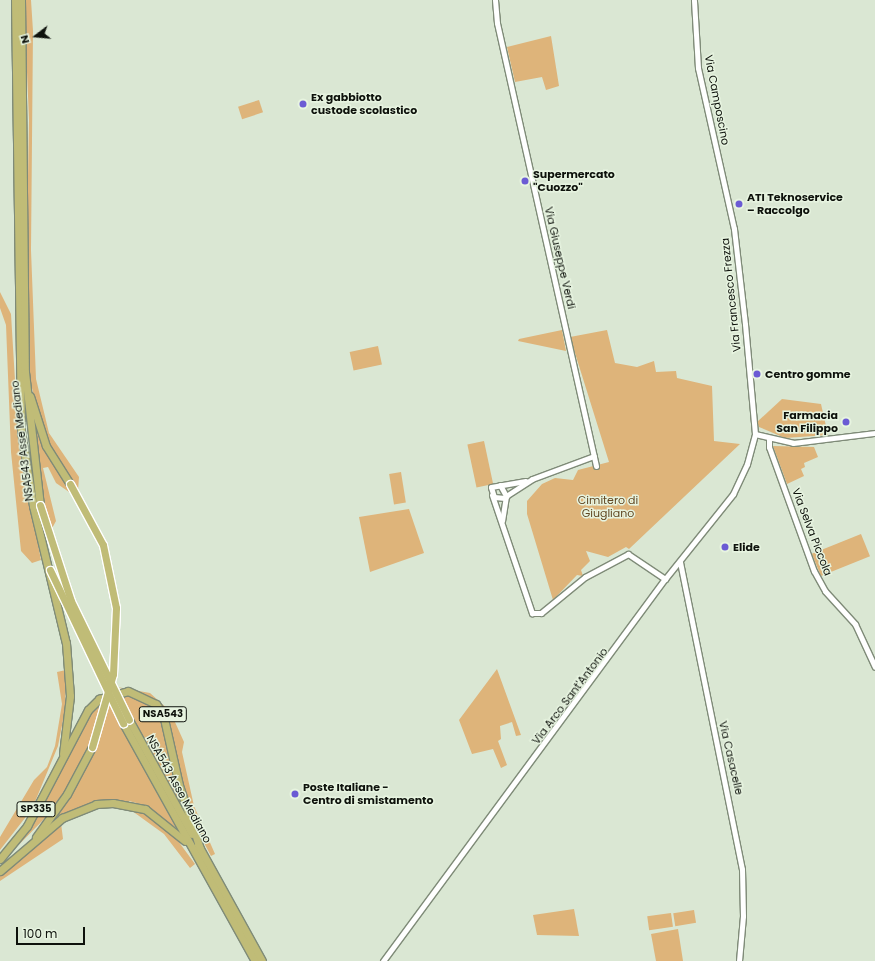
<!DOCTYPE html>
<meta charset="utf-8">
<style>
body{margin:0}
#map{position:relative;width:875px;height:961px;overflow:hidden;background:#dae7d3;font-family:Poppins,sans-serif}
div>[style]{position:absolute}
.green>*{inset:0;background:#deb47a;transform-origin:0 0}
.roads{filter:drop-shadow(1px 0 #7f8b78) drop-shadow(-1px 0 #7f8b78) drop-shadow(0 1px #7f8b78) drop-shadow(0 -1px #7f8b78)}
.tertiary>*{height:5px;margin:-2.5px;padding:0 2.5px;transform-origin:2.5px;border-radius:2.5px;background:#fff}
.trunk>*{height:7px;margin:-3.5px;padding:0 3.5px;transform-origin:3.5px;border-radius:3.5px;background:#c0bc77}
.bridges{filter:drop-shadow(1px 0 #fff) drop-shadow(-1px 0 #fff) drop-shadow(0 1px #fff) drop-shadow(0 -1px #fff)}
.trunk-bridge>*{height:7px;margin:-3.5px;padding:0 3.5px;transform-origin:3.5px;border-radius:3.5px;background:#c0bc77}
.dots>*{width:11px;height:11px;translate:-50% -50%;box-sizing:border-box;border:2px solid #e7f4e0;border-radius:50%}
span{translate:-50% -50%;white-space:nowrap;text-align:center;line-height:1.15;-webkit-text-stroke:3px #e7f4e0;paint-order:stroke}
.shield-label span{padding:1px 3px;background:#e7f4e0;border:1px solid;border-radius:3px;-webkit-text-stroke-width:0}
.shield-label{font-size:10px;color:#0e120c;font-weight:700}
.poi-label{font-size:11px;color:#0e120c;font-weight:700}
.left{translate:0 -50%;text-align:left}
.right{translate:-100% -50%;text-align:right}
.street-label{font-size:11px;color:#0e120c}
.park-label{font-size:11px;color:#614823}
.north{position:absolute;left:16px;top:16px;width:40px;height:40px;-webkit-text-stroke:3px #e7f4e0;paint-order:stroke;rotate:254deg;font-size:11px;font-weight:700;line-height:16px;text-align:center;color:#0e120c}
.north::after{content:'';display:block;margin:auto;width:14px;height:18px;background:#0e120c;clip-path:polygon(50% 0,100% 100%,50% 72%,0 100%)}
.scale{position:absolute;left:16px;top:927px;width:69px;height:18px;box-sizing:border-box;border:2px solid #0e120c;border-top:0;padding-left:5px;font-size:12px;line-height:14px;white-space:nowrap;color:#0e120c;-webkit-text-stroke:3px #e7f4e0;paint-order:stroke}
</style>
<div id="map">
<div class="green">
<div style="clip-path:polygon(24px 0,31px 0,33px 31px,31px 250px,36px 379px,49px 433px,79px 477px,78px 491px,47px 443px,30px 381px,26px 291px,29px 120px)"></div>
<div style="clip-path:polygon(551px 36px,559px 86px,546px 90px,542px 77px,515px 82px,507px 47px)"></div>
<div style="left:259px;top:100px;width:13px;height:22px;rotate:72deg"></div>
<div style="clip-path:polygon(0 292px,11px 314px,19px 447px,41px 560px,32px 563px,21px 551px,11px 452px,6px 325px,0 308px)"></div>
<div style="clip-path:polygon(562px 330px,566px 351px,518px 341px,519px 339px)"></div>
<div style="clip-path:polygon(607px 330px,615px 363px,637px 367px,654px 361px,656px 372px,676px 371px,677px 378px,712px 386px,714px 441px,740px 444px,629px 549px,626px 547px,608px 557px,586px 551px,590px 561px,581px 570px,583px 576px,577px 575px,553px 600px,527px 514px,527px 501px,542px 484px,555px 478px,573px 480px,578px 470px,609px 462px,570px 337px)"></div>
<div style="left:378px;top:346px;width:19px;height:29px;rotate:78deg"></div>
<div style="clip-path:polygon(782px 399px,821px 404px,828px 435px,785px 438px,759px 427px,757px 422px)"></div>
<div style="clip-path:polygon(32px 418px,72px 494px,56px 483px,48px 467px,43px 468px,56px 521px,50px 532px,43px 506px)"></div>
<div style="left:484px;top:441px;width:44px;height:17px;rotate:78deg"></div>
<div style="clip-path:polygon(773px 446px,814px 447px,818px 457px,804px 463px,805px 467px,801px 469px,804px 476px,787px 484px)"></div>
<div style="left:401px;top:472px;width:31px;height:12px;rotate:81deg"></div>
<div style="clip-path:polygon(409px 509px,424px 553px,370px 572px,359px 517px)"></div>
<div style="left:861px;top:534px;width:24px;height:53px;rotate:68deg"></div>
<div style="clip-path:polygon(497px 669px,521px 735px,516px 736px,512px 722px,500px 726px,501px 739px,498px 741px,507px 765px,501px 768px,493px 749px,472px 754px,459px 720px)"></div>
<div style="clip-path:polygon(66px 670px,65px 710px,58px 746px,32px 809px,0 850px,0 837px,34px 780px,47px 767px,55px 746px,62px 704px,57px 672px)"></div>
<div style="clip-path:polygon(117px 687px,150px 693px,170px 711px,184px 742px,182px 752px,194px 806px,215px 854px,211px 856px,195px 826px,179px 775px,168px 718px,151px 698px)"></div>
<div style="clip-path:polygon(121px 694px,147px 701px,161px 719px,182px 808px,131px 715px,119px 723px,176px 828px,140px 804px,129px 801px,128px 808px,149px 815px,170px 830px,195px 864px,190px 868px,164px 834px,128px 808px,114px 806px,86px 810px,61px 823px,63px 839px,0 881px,0 872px,58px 825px,49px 814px,0 864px,40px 813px,90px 712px,105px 699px)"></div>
<div style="clip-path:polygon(574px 909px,579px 936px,537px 935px,533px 915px)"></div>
<div style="left:694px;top:910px;width:13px;height:21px;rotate:81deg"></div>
<div style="left:671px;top:913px;width:14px;height:24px;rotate:82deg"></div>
<div style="clip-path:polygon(678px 929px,683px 961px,656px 961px,651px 934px)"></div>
</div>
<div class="roads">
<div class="tertiary">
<div style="left:495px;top:0;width:23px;rotate:85deg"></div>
<div style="left:497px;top:23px;width:454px;rotate:77.4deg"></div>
<div style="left:755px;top:434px;width:39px;rotate:13deg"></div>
<div style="left:793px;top:443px;width:83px;rotate:-7deg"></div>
<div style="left:769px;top:439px;width:8px;rotate:90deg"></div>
<div style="left:769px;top:447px;width:132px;rotate:70.1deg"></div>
<div style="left:814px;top:571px;width:23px;rotate:61deg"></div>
<div style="left:825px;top:591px;width:45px;rotate:47.7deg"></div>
<div style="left:855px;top:624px;width:47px;rotate:65.1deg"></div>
<div style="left:500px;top:485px;width:13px;rotate:61deg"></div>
<div style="left:506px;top:496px;width:25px;rotate:99deg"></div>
<div style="left:492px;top:495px;width:125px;rotate:71.3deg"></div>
<div style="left:532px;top:613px;width:9px"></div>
<div style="left:541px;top:613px;width:57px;rotate:-39.3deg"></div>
<div style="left:585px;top:577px;width:49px;rotate:-28.1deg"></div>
<div style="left:628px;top:554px;width:45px;rotate:34deg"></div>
<div style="left:506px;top:496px;width:31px;rotate:-33deg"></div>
<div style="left:532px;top:479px;width:66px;rotate:-20.4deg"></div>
<div style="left:505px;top:498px;width:11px;rotate:-175deg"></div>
<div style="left:494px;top:497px;width:10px;rotate:-107deg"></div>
<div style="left:491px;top:487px;width:35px;rotate:-10deg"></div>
<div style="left:680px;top:562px;width:313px;rotate:78.6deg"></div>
<div style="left:742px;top:869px;width:47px;rotate:88.8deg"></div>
<div style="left:743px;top:916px;width:45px;rotate:95.1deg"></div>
<div style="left:383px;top:961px;width:475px;rotate:-53.6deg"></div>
<div style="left:665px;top:579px;width:109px;rotate:-51.3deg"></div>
<div style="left:733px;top:494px;width:33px;rotate:-65deg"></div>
<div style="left:747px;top:464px;width:31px;rotate:-75deg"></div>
<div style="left:755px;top:434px;width:110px;rotate:-95.2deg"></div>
<div style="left:745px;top:324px;width:96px;rotate:-96.6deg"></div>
<div style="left:734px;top:229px;width:165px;rotate:-102.6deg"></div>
<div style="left:698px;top:68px;width:68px;rotate:-93.4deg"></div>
</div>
<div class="trunk">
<div style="left:15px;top:0;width:431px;rotate:89.2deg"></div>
<div style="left:21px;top:431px;width:76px;rotate:80.9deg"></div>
<div style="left:33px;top:506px;width:141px;rotate:76.5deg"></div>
<div style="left:66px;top:643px;width:53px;rotate:85.7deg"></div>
<div style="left:70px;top:696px;width:58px;rotate:96.9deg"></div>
<div style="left:21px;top:0;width:372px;rotate:89.4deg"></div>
<div style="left:25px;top:372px;width:134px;rotate:83.6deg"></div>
<div style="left:30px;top:396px;width:52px;rotate:72.3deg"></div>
<div style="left:46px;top:446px;width:45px;rotate:57.7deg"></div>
<div style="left:129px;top:720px;width:130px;rotate:61.1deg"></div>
<div style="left:123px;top:723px;width:272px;rotate:61deg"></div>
<div style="left:36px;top:837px;width:53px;rotate:-54.2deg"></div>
<div style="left:67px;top:794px;width:53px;rotate:-62deg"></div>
<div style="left:198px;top:845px;width:132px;rotate:61.1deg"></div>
<div style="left:0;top:859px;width:43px;rotate:-50.7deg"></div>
<div style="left:27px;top:826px;width:131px;rotate:-62.3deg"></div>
<div style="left:88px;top:710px;width:16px;rotate:-45deg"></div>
<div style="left:99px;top:699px;width:30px;rotate:-15deg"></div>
<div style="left:128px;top:691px;width:31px;rotate:25deg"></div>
<div style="left:156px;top:704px;width:12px;rotate:55deg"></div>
<div style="left:163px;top:714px;width:73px;rotate:77.3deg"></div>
<div style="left:179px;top:785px;width:67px;rotate:71.8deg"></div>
<div style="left:0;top:871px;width:82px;rotate:-40.5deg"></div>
<div style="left:62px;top:818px;width:37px;rotate:-22deg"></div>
<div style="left:96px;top:804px;width:17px;rotate:-3deg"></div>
<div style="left:113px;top:803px;width:33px;rotate:11deg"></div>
<div style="left:145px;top:809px;width:51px;rotate:38.7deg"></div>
</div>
</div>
<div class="bridges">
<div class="trunk-bridge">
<div style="left:70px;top:484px;width:69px;rotate:61.6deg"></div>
<div style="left:103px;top:545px;width:64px;rotate:78.3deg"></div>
<div style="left:116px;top:608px;width:66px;rotate:92.6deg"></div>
<div style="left:113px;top:674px;width:76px;rotate:106deg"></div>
<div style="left:40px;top:505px;width:101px;rotate:72.1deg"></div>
<div style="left:71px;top:601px;width:132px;rotate:64deg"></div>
<div style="left:50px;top:570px;width:170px;rotate:64.5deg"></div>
</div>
</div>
<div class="dots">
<div style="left:303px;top:104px;background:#6b5bd4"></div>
<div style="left:525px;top:181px;background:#6b5bd4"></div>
<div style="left:739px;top:204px;background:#6b5bd4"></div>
<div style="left:757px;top:374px;background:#6b5bd4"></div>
<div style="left:846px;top:422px;background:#6b5bd4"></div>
<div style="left:725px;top:547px;background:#6b5bd4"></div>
<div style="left:295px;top:794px;background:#6b5bd4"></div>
</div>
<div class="shield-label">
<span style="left:163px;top:714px">NSA543</span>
<span style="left:36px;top:809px">SP335</span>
</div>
<div class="poi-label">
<span class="left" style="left:311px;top:104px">Ex gabbiotto<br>custode scolastico</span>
<span class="left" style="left:533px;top:181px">Supermercato<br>"Cuozzo"</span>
<span class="left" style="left:747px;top:204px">ATI Teknoservice<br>– Raccolgo</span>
<span class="left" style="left:765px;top:374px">Centro gomme</span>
<span class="right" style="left:838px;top:422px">Farmacia<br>San Filippo</span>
<span class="left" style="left:733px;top:547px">Elide</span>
<span class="left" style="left:303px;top:794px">Poste Italiane -<br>Centro di smistamento</span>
</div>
<div class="street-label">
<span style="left:717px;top:100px;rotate:79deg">Via Camposcino</span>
<span style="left:560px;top:258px;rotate:77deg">Via Giuseppe Verdi</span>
<span style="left:731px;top:295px;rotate:-96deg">Via Francesco Frezza</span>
<span style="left:22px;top:441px;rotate:-97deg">NSA543 Asse Mediano</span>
<span style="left:812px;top:532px;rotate:69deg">Via Selva Piccola</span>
<span style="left:570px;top:696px;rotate:-53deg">Via Arco Sant'Antonio</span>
<span style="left:731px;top:758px;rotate:77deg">Via Casacelle</span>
<span style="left:179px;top:789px;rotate:61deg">NSA543 Asse Mediano</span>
</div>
<div class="park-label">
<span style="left:608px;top:507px">Cimitero di<br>Giugliano</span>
</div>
<div class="north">N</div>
<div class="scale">100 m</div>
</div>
